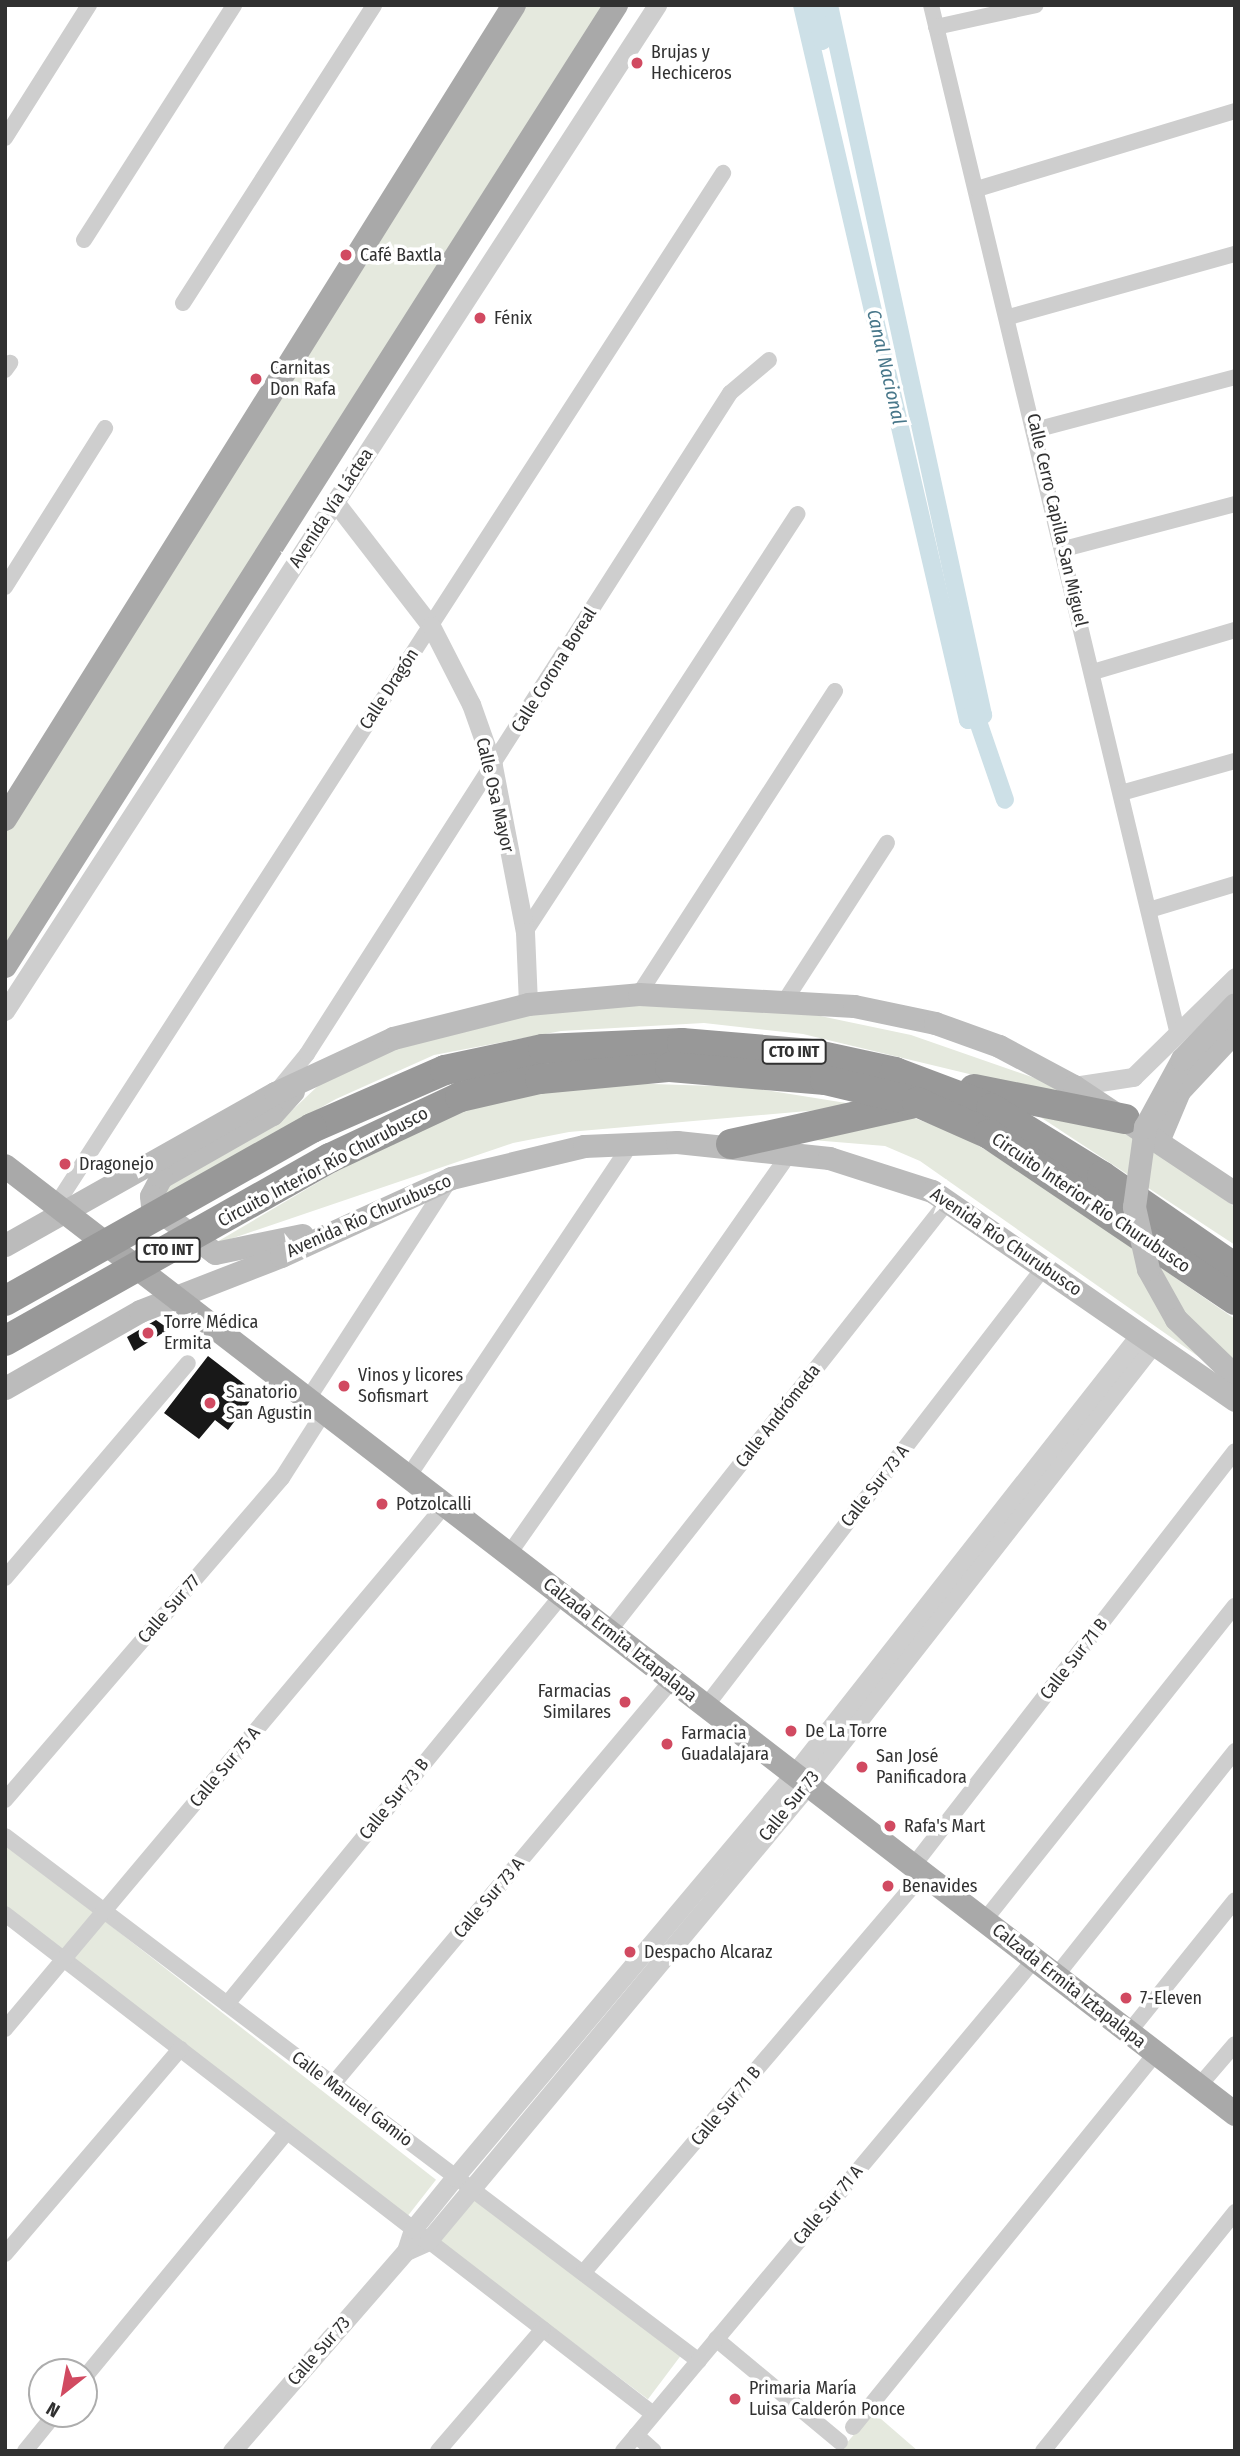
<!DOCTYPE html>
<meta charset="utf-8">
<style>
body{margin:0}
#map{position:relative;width:1240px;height:2456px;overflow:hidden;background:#fff;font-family:"Fira Sans Condensed",sans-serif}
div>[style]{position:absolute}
.green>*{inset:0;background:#e5e9de;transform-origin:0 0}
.canal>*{height:18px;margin:-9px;padding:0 9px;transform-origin:9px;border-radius:9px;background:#cde0e7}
.building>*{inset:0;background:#181818}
.minor>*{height:16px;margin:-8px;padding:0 8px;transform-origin:8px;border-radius:8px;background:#cecece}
.tertiary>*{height:19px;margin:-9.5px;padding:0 9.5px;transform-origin:9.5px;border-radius:9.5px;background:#cecece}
.secondary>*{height:23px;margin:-11.5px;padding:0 11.5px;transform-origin:11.5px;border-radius:11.5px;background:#bbb}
.primary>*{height:24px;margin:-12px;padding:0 12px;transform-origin:12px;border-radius:12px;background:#a9a9a9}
.motorway>*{height:30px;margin:-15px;padding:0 15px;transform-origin:15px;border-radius:15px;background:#989898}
.secondary-bridge>*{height:23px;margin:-11.5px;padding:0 11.5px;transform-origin:11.5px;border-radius:11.5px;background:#bbb}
.motorway-bridge>*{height:30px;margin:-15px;padding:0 15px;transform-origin:15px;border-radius:15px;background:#989898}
.dots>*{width:19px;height:19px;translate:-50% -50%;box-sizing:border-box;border:4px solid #fff;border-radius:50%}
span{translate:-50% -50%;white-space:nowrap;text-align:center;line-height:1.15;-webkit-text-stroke:7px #fff;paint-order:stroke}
.shield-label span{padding:2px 5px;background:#fff;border:2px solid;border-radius:5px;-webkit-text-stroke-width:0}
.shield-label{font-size:16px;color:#313131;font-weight:700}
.poi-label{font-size:18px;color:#313131}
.left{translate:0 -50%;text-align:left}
.right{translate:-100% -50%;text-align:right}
.street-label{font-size:18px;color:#313131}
.water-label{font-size:19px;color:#48778a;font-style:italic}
.frame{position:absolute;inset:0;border:7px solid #313131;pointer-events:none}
.north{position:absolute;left:28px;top:2358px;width:70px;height:70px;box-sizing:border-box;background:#fff;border:2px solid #adadad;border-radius:50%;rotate:211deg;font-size:19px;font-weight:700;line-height:28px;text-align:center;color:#313131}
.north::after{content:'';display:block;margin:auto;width:24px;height:32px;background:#d14a61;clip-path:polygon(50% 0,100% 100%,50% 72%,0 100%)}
</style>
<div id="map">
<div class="green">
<div style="clip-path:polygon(519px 5px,605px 5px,5px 946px,5px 827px)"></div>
<div style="clip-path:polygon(704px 1002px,806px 1013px,911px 1035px,1052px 1084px,1081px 1101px,803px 1034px,704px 1023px,561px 1031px,434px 1055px,336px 1099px,164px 1196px,168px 1182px,286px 1116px,320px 1084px,429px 1033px,561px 1008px)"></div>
<div style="clip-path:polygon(621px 1083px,746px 1087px,865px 1106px,569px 1132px,513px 1143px,210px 1246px,368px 1153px,461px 1112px,506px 1098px)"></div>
<div style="clip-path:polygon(1025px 1107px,1123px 1130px,1235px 1207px,1235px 1245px)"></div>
<div style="clip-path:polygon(914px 1118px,958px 1134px,1015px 1167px,1235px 1319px,1235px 1364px,1226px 1376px,920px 1161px,885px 1146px,812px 1140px)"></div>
<div style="left:5px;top:1843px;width:547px;height:60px;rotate:38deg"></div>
<div style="left:471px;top:2197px;width:263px;height:55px;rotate:37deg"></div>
<div style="clip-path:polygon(873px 2412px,918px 2451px,840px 2451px)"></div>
</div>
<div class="canal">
<div style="left:802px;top:5px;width:734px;rotate:76.93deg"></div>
<div style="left:968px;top:720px;width:16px;rotate:-18deg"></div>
<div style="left:983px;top:715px;width:727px;rotate:-102.24deg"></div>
<div style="left:814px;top:5px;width:37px;rotate:77deg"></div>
<div style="left:973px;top:707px;width:98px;rotate:71deg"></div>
</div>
<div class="building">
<div style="clip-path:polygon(156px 1320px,169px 1329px,134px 1351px,127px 1337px)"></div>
<div style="clip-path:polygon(208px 1356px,256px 1393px,228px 1430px,215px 1420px,199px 1439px,164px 1413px)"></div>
</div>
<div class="minor">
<div style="left:931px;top:5px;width:1059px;rotate:76.51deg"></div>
<div style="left:936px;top:27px;width:102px;rotate:-12.4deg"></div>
<div style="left:5px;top:138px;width:157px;rotate:-57.7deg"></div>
<div style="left:977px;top:189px;width:270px;rotate:-16.8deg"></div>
<div style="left:84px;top:240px;width:279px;rotate:-57.4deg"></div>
<div style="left:183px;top:303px;width:354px;rotate:-57.3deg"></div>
<div style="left:1009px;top:317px;width:235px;rotate:-15.6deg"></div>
<div style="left:5px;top:370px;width:9px;rotate:-54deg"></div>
<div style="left:1035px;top:430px;width:207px;rotate:-14.8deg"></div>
<div style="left:1064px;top:549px;width:177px;rotate:-14.7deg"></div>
<div style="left:5px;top:587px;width:188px;rotate:-57.8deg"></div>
<div style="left:1093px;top:672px;width:148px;rotate:-16.5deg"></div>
<div style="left:1121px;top:793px;width:118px;rotate:-15.7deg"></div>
<div style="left:1149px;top:910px;width:90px;rotate:-16.8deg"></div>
<div style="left:525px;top:932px;width:499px;rotate:-56.9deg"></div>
<div style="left:639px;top:994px;width:361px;rotate:-57.1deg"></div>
<div style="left:786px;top:999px;width:186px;rotate:-57.1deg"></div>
<div style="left:280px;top:1087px;width:43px;rotate:-50.7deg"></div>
<div style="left:307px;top:1054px;width:785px;rotate:-57.38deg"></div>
<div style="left:730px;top:393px;width:51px;rotate:-40.2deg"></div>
<div style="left:56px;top:1205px;width:1229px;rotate:-57.12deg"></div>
<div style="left:308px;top:1399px;width:263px;rotate:-57.1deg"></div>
<div style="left:408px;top:1477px;width:403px;rotate:-56.2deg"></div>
<div style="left:509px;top:1554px;width:491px;rotate:-55deg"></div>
<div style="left:5px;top:1578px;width:282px;rotate:-49.6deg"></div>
<div style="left:609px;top:1631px;width:548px;rotate:-51.75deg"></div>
<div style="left:706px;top:1706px;width:555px;rotate:-52.39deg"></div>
<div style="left:5px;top:1800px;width:425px;rotate:-49.3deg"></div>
<div style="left:282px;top:1478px;width:78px;rotate:-57.5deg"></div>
<div style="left:5px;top:1836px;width:870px;rotate:37.11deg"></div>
<div style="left:913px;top:1866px;width:525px;rotate:-52.19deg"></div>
<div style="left:5px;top:1914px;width:818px;rotate:37.65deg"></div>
<div style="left:984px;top:1921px;width:403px;rotate:-51.5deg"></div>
<div style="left:1056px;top:1976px;width:288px;rotate:-51.5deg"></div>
<div style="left:227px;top:2004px;width:529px;rotate:-50.68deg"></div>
<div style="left:5px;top:2029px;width:684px;rotate:-49.98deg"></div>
<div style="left:1129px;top:2032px;width:169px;rotate:-51.2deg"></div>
<div style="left:333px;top:2084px;width:527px;rotate:-50deg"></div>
<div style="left:1199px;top:2086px;width:55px;rotate:-49.4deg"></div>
<div style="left:5px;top:2254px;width:270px;rotate:-49.5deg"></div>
<div style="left:583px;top:2273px;width:524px;rotate:-49.56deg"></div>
<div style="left:716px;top:2339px;width:161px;rotate:39.7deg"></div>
<div style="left:84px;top:2378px;width:319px;rotate:-50.5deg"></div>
<div style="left:853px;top:2427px;width:481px;rotate:-51deg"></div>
<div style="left:636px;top:2435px;width:24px;rotate:42deg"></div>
<div style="left:25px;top:2451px;width:48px;rotate:-51deg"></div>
<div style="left:438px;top:2451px;width:161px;rotate:-49.3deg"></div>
<div style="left:623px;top:2451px;width:640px;rotate:-50.07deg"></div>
<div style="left:1043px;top:2451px;width:307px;rotate:-51.2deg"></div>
</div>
<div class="tertiary">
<div style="left:335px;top:502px;width:157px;rotate:52.3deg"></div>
<div style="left:431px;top:626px;width:88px;rotate:62.9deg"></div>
<div style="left:471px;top:704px;width:66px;rotate:70.5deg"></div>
<div style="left:493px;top:766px;width:169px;rotate:79.1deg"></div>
<div style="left:525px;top:932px;width:72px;rotate:87.6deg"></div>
<div style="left:5px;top:1011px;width:1199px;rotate:-57.05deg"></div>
<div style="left:1074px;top:1086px;width:60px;rotate:-8.7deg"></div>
<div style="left:1133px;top:1077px;width:143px;rotate:-44.4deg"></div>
<div style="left:406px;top:2251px;width:24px;rotate:-24deg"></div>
<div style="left:428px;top:2241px;width:594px;rotate:-50.19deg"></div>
<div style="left:808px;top:1785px;width:561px;rotate:-51.95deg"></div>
<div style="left:232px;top:2451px;width:265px;rotate:-49deg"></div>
<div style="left:406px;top:2251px;width:23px;rotate:-72deg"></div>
<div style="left:413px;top:2229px;width:67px;rotate:-51.1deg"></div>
<div style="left:455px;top:2177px;width:527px;rotate:-49.93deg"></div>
<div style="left:794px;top:1774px;width:561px;rotate:-51.8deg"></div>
</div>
<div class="secondary">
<div style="left:293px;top:1091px;width:31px;rotate:132deg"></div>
<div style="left:272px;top:1114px;width:128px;rotate:150.4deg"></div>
<div style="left:161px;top:1177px;width:21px;rotate:118deg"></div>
<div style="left:151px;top:1196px;width:9px;rotate:84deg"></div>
<div style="left:152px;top:1205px;width:79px;rotate:37.3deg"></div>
<div style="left:215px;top:1253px;width:89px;rotate:-11.7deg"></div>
<div style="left:1158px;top:1141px;width:54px;rotate:-67.2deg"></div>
<div style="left:1179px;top:1091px;width:82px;rotate:-47deg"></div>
<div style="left:5px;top:1245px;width:310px;rotate:-29.4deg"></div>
<div style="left:275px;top:1093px;width:130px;rotate:-25deg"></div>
<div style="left:393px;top:1038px;width:139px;rotate:-14.1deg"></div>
<div style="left:528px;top:1004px;width:111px;rotate:-5.1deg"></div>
<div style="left:639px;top:994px;width:215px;rotate:3.2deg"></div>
<div style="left:854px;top:1006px;width:83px;rotate:11.9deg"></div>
<div style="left:935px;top:1023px;width:68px;rotate:19.8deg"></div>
<div style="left:999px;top:1046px;width:85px;rotate:28.1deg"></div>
<div style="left:1074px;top:1086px;width:193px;rotate:33.6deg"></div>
<div style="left:1148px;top:1269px;width:57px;rotate:60.8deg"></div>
<div style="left:1176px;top:1319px;width:82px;rotate:44deg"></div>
<div style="left:5px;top:1388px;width:155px;rotate:-29.7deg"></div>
<div style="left:140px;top:1311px;width:151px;rotate:-21.3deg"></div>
<div style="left:281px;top:1256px;width:187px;rotate:-24.6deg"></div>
<div style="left:451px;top:1178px;width:137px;rotate:-13.5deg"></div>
<div style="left:584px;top:1146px;width:93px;rotate:-2.5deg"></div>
<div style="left:677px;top:1142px;width:153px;rotate:6deg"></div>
<div style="left:829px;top:1158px;width:108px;rotate:17.8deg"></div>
<div style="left:932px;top:1191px;width:368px;rotate:34.6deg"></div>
</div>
<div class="primary">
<div style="left:5px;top:819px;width:960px;rotate:-57.98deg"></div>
<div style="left:5px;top:966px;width:1139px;rotate:-57.55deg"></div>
<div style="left:5px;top:1166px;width:1553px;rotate:37.62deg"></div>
</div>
<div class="motorway">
<div style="left:974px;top:1089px;width:154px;rotate:11.2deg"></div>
<div style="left:312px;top:1128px;width:145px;rotate:-23.6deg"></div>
<div style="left:445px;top:1070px;width:100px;rotate:-12.1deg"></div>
<div style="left:543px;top:1049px;width:139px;rotate:-2.5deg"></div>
<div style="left:682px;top:1043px;width:130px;rotate:4.8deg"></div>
<div style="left:812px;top:1054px;width:85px;rotate:12.2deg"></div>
<div style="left:895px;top:1072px;width:103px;rotate:20.6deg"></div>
<div style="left:991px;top:1108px;width:130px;rotate:31.5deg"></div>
<div style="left:1102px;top:1176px;width:162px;rotate:34.7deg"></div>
<div style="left:731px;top:1144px;width:189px;rotate:-12.6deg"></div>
<div style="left:330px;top:1158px;width:144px;rotate:-25.1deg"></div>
<div style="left:460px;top:1097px;width:82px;rotate:-12.7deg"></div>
<div style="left:540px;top:1079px;width:131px;rotate:-5.3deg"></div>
<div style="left:670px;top:1067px;width:156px;rotate:4.8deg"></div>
<div style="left:825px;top:1080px;width:95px;rotate:13.4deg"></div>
<div style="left:917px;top:1102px;width:79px;rotate:24deg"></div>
<div style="left:989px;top:1134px;width:297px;rotate:34deg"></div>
</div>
<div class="secondary-bridge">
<div style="left:1148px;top:1269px;width:64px;rotate:-102.7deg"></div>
<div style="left:1134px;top:1207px;width:81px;rotate:-82.2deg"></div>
<div style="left:1145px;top:1127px;width:77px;rotate:-61.4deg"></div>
<div style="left:1182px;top:1059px;width:76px;rotate:-46.1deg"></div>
</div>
<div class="motorway-bridge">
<div style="left:5px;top:1301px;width:352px;rotate:-29.4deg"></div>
<div style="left:5px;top:1341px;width:373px;rotate:-29.4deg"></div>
</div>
<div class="dots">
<div style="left:637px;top:63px;background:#d14a61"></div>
<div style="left:346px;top:255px;background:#d14a61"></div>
<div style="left:480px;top:318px;background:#d14a61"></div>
<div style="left:256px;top:379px;background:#d14a61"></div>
<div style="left:65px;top:1164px;background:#d14a61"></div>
<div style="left:148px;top:1333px;background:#d14a61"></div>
<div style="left:344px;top:1386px;background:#d14a61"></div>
<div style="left:210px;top:1403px;background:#d14a61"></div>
<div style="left:382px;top:1504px;background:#d14a61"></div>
<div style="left:625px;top:1702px;background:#d14a61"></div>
<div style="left:791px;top:1731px;background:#d14a61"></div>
<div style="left:667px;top:1744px;background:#d14a61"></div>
<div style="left:862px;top:1767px;background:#d14a61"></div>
<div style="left:890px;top:1826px;background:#d14a61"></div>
<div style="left:888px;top:1886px;background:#d14a61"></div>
<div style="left:630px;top:1952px;background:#d14a61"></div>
<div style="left:1126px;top:1998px;background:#d14a61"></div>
<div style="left:735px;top:2399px;background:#d14a61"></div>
</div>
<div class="shield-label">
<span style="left:794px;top:1052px">CTO INT</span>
<span style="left:168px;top:1250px">CTO INT</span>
</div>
<div class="poi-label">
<span class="left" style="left:651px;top:63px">Brujas y<br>Hechiceros</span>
<span class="left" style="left:360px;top:255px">Café Baxtla</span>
<span class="left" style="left:494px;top:318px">Fénix</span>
<span class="left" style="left:270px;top:379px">Carnitas<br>Don Rafa</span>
<span class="left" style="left:79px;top:1164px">Dragonejo</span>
<span class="left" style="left:164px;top:1333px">Torre Médica<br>Ermita</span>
<span class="left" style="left:358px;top:1386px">Vinos y licores<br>Sofismart</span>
<span class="left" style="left:226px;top:1403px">Sanatorio<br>San Agustin</span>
<span class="left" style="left:396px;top:1504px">Potzolcalli</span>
<span class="right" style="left:611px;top:1702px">Farmacias<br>Similares</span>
<span class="left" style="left:805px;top:1731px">De La Torre</span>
<span class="left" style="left:681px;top:1744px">Farmacia<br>Guadalajara</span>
<span class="left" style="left:876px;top:1767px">San José<br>Panificadora</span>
<span class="left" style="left:904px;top:1826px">Rafa's Mart</span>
<span class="left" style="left:902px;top:1886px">Benavides</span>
<span class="left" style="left:644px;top:1952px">Despacho Alcaraz</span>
<span class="left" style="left:1140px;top:1998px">7-Eleven</span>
<span class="left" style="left:749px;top:2399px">Primaria María<br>Luisa Calderón Ponce</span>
</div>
<div class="street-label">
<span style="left:331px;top:508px;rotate:-57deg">Avenida Vía Láctea</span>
<span style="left:1057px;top:520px;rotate:77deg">Calle Cerro Capilla San Miguel</span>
<span style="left:554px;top:670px;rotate:-58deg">Calle Corona Boreal</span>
<span style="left:389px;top:689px;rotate:-57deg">Calle Dragón</span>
<span style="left:495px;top:795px;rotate:77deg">Calle Osa Mayor</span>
<span style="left:323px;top:1167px;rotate:-28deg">Circuito Interior Río Churubusco</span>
<span style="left:1091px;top:1203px;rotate:34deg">Circuito Interior Río Churubusco</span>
<span style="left:369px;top:1216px;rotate:-24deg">Avenida Río Churubusco</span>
<span style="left:1006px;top:1242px;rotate:34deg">Avenida Río Churubusco</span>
<span style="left:778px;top:1416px;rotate:-52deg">Calle Andrómeda</span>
<span style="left:875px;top:1486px;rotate:-52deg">Calle Sur 73 A</span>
<span style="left:169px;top:1609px;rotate:-49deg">Calle Sur 77</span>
<span style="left:620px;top:1640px;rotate:38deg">Calzada Ermita Iztapalapa</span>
<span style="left:1074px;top:1659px;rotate:-52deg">Calle Sur 71 B</span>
<span style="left:225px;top:1767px;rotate:-50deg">Calle Sur 75 A</span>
<span style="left:394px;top:1799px;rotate:-51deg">Calle Sur 73 B</span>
<span style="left:789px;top:1806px;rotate:-51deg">Calle Sur 73</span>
<span style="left:489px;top:1898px;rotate:-50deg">Calle Sur 73 A</span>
<span style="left:1069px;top:1986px;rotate:38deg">Calzada Ermita Iztapalapa</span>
<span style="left:352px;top:2099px;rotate:37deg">Calle Manuel Gamio</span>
<span style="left:726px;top:2106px;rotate:-50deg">Calle Sur 71 B</span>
<span style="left:828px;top:2205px;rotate:-50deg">Calle Sur 71 A</span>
<span style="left:319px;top:2351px;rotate:-49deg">Calle Sur 73</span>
</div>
<div class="water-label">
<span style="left:886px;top:367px;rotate:77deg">Canal Nacional</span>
</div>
<div class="frame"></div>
<div class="north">N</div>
</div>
